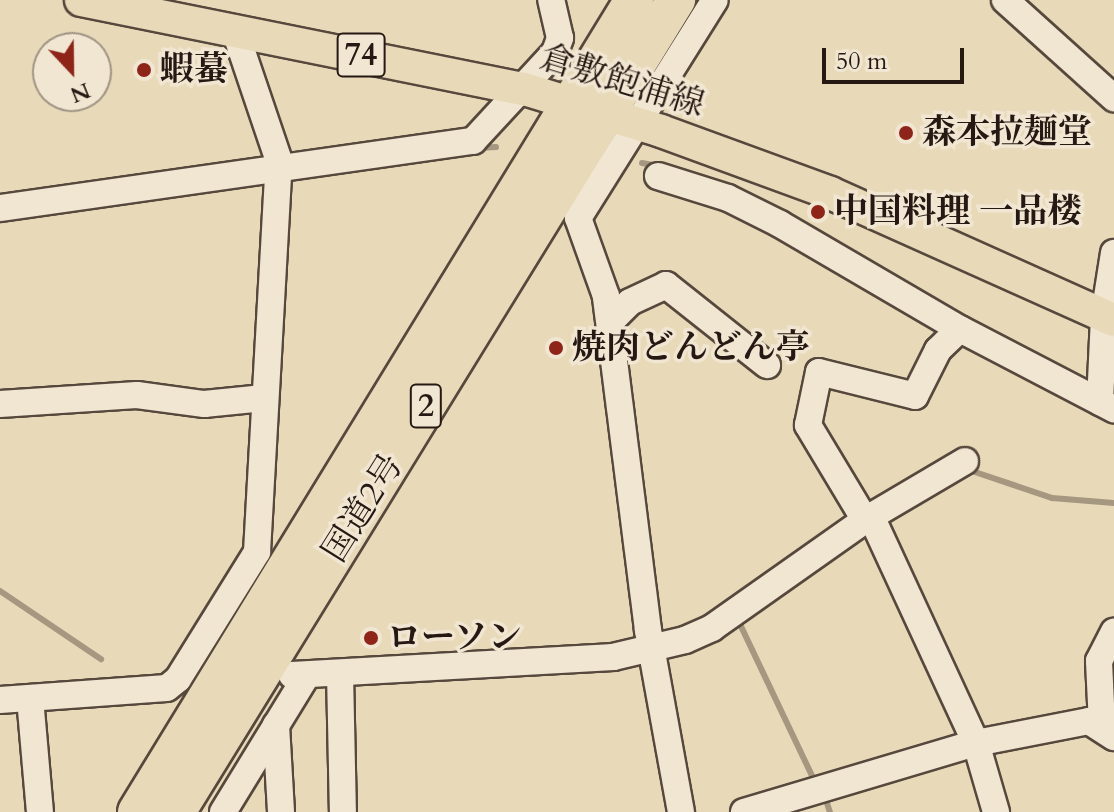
<!DOCTYPE html>
<meta charset="utf-8">
<style>
body{margin:0}
#map{position:relative;width:1114px;height:812px;overflow:hidden;background:#e8d9b9;font-family:Cardo,"Noto Serif JP",serif}
div>[style]{position:absolute}
.stream>*{height:6px;margin:-3px;padding:0 3px;transform-origin:3px;border-radius:3px;background:#a69780}
.roads{filter:drop-shadow(2px 0 #56483c) drop-shadow(-2px 0 #56483c) drop-shadow(0 2px #56483c) drop-shadow(0 -2px #56483c)}
.minor>*{height:26px;margin:-13px;padding:0 13px;transform-origin:13px;border-radius:13px;background:#f0e6d2}
.major>*{height:32px;margin:-16px;padding:0 16px;transform-origin:16px;border-radius:16px;background:#e8d9b9}
.highway>*{height:38px;margin:-19px;padding:0 19px;transform-origin:19px;border-radius:19px;background:#e8d9b9}
.dots>*{width:22px;height:22px;translate:-50% -50%;box-sizing:border-box;border:4px solid #f0e6d2;border-radius:50%}
span{translate:-50% -50%;white-space:nowrap;text-align:center;line-height:1.15;-webkit-text-stroke:7px #f0e6d2;paint-order:stroke}
.shield-label span{padding:2px 6px;background:#f0e6d2;border:2px solid;border-radius:6px;-webkit-text-stroke-width:0}
.shield-label{font-size:32px;color:#261812;font-weight:700}
.poi-label{font-size:34px;color:#261812;font-weight:700}
.left{translate:0 -50%;text-align:left}
.street-label{font-size:34px;color:#261812}
.north{position:absolute;left:32px;top:32px;width:80px;height:80px;box-sizing:border-box;background:#f0e6d2;border:2px solid #9f9485;border-radius:50%;rotate:158deg;font-size:22px;font-weight:700;line-height:32px;text-align:center;color:#261812}
.north::after{content:'';display:block;margin:auto;width:28px;height:36px;background:#8f2418;clip-path:polygon(50% 0,100% 100%,50% 72%,0 100%)}
.scale{position:absolute;left:822px;top:48px;width:142px;height:36px;box-sizing:border-box;border:4px solid #261812;border-top:0;padding-left:10px;font-size:24px;line-height:28px;white-space:nowrap;color:#261812;-webkit-text-stroke:6px #f0e6d2;paint-order:stroke}
</style>
<div id="map">
<div class="stream">
<div style="left:479px;top:148px;width:17px;rotate:-3deg"></div>
<div style="left:642px;top:163px;width:16px;rotate:11deg"></div>
<div style="left:969px;top:470px;width:88px;rotate:18.6deg"></div>
<div style="left:1052px;top:498px;width:62px;rotate:4.6deg"></div>
<div style="left:0;top:591px;width:122px;rotate:34deg"></div>
<div style="left:739px;top:622px;width:177px;rotate:64.6deg"></div>
<div style="left:825px;top:797px;width:16px;rotate:72deg"></div>
</div>
<div class="roads">
<div class="minor">
<div style="left:1005px;top:0;width:147px;rotate:42deg"></div>
<div style="left:658px;top:176px;width:73px;rotate:17.4deg"></div>
<div style="left:728px;top:198px;width:58px;rotate:26.6deg"></div>
<div style="left:780px;top:224px;width:208px;rotate:30.3deg"></div>
<div style="left:960px;top:329px;width:174px;rotate:27.5deg"></div>
<div style="left:0;top:208px;width:478px;rotate:-8.1deg"></div>
<div style="left:473px;top:141px;width:121px;rotate:-47.3deg"></div>
<div style="left:555px;top:52px;width:15px;rotate:-70deg"></div>
<div style="left:560px;top:38px;width:39px;rotate:-103deg"></div>
<div style="left:610px;top:322px;width:28px;rotate:-45deg"></div>
<div style="left:630px;top:302px;width:40px;rotate:-25deg"></div>
<div style="left:666px;top:285px;width:129px;rotate:38.4deg"></div>
<div style="left:1100px;top:402px;width:86px;rotate:-87.3deg"></div>
<div style="left:1104px;top:316px;width:64px;rotate:-81deg"></div>
<div style="left:0;top:404px;width:137px;rotate:-3.8deg"></div>
<div style="left:137px;top:395px;width:68px;rotate:7.7deg"></div>
<div style="left:204px;top:404px;width:60px;rotate:-5.7deg"></div>
<div style="left:871px;top:516px;width:250px;rotate:65.2deg"></div>
<div style="left:976px;top:743px;width:72px;rotate:73.8deg"></div>
<div style="left:865px;top:520px;width:111px;rotate:-121deg"></div>
<div style="left:808px;top:425px;width:54px;rotate:-78.3deg"></div>
<div style="left:819px;top:372px;width:99px;rotate:14deg"></div>
<div style="left:915px;top:396px;width:51px;rotate:-63.4deg"></div>
<div style="left:938px;top:350px;width:30px;rotate:-44deg"></div>
<div style="left:340px;top:673px;width:139px;rotate:88.8deg"></div>
<div style="left:292px;top:675px;width:322px;rotate:-3.2deg"></div>
<div style="left:613px;top:657px;width:74px;rotate:-13.3deg"></div>
<div style="left:685px;top:640px;width:30px;rotate:-24deg"></div>
<div style="left:712px;top:628px;width:187px;rotate:-35.2deg"></div>
<div style="left:865px;top:520px;width:116px;rotate:-30.5deg"></div>
<div style="left:30px;top:698px;width:114px;rotate:85deg"></div>
<div style="left:0;top:700px;width:167px;rotate:-4.1deg"></div>
<div style="left:167px;top:688px;width:14px;rotate:-39deg"></div>
<div style="left:178px;top:679px;width:150px;rotate:-58.1deg"></div>
<div style="left:257px;top:552px;width:392px;rotate:-86.8deg"></div>
<div style="left:279px;top:161px;width:140px;rotate:-108.7deg"></div>
<div style="left:276px;top:725px;width:87px;rotate:86.7deg"></div>
<div style="left:1102px;top:725px;width:64px;rotate:-92.7deg"></div>
<div style="left:1099px;top:661px;width:33px;rotate:-63deg"></div>
<div style="left:223px;top:812px;width:161px;rotate:-58.5deg"></div>
<div style="left:681px;top:812px;width:185px;rotate:-100.3deg"></div>
<div style="left:648px;top:630px;width:337px;rotate:-97.2deg"></div>
<div style="left:606px;top:296px;width:83px;rotate:-109.7deg"></div>
<div style="left:578px;top:218px;width:257px;rotate:-57.9deg"></div>
<div style="left:744px;top:812px;width:242px;rotate:-16.6deg"></div>
<div style="left:976px;top:743px;width:115px;rotate:-11deg"></div>
<div style="left:1089px;top:721px;width:30px;rotate:33deg"></div>
</div>
<div class="major">
<div style="left:81px;top:0;width:452px;rotate:11.4deg"></div>
<div style="left:524px;top:89px;width:143px;rotate:17deg"></div>
<div style="left:661px;top:131px;width:180px;rotate:20.1deg"></div>
<div style="left:830px;top:193px;width:311px;rotate:24.1deg"></div>
</div>
<div class="highway">
<div style="left:137px;top:812px;width:952px;rotate:-58.53deg"></div>
<div style="left:176px;top:812px;width:954px;rotate:-58.38deg"></div>
</div>
</div>
<div class="dots">
<div style="left:144px;top:70px;background:#8f2418"></div>
<div style="left:906px;top:133px;background:#8f2418"></div>
<div style="left:818px;top:212px;background:#8f2418"></div>
<div style="left:556px;top:348px;background:#8f2418"></div>
<div style="left:371px;top:638px;background:#8f2418"></div>
</div>
<div class="shield-label">
<span style="left:361px;top:55px">74</span>
<span style="left:426px;top:406px">2</span>
</div>
<div class="poi-label">
<span class="left" style="left:160px;top:70px">蝦蟇</span>
<span class="left" style="left:922px;top:133px">森本拉麺堂</span>
<span class="left" style="left:834px;top:212px">中国料理 一品楼</span>
<span class="left" style="left:572px;top:348px">焼肉どんどん亭</span>
<span class="left" style="left:387px;top:638px">ローソン</span>
</div>
<div class="street-label">
<span style="left:622px;top:81px;rotate:17deg">倉敷飽浦線</span>
<span style="left:363px;top:508px;rotate:-58deg">国道2号</span>
</div>
<div class="north">N</div>
<div class="scale">50 m</div>
</div>
